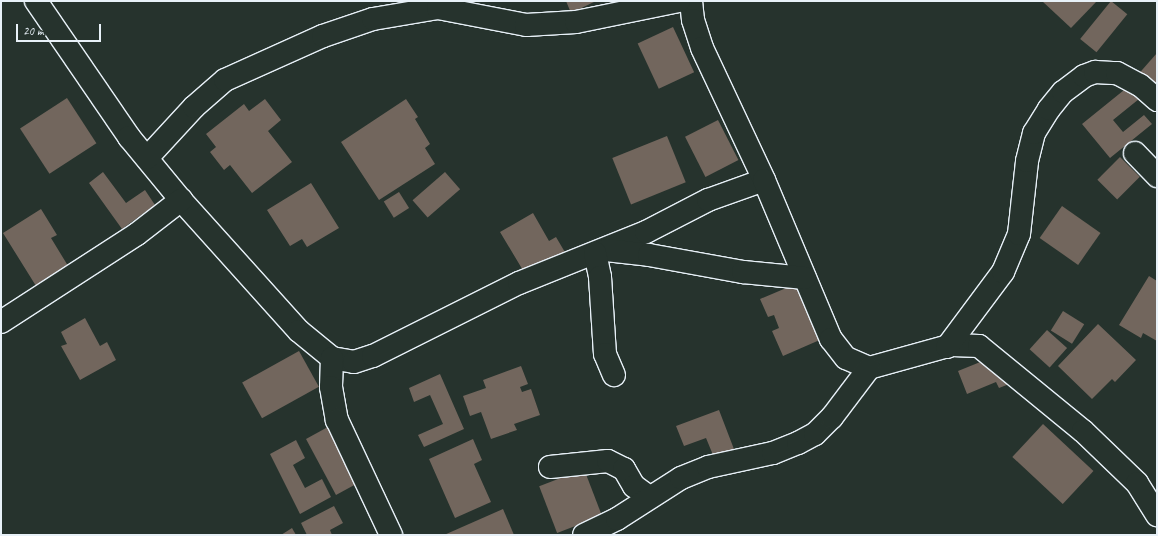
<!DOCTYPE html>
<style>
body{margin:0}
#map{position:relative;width:1158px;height:536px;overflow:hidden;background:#26332d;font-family:Caveat,sans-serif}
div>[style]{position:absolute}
.building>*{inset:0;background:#72665d;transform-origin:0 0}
.roads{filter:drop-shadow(1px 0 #e8f1f8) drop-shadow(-1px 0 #e8f1f8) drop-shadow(0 1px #e8f1f8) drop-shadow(0 -1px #e8f1f8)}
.minor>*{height:22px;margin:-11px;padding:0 11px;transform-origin:11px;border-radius:11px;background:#26332d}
span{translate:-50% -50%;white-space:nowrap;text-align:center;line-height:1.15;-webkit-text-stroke:3.5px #26332d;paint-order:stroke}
.frame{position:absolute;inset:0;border:2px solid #e8f1f8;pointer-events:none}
.scale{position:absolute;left:16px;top:24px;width:85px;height:18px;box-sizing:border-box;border:2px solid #e8f1f8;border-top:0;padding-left:5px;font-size:12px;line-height:14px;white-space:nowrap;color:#e8f1f8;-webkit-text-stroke:3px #26332d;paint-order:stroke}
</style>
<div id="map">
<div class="building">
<div style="clip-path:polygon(566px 1px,596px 1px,571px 13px)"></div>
<div style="clip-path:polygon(1042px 1px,1097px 1px,1071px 28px)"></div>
<div style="left:1111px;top:1px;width:21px;height:49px;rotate:39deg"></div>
<div style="left:673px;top:27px;width:50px;height:39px;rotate:65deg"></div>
<div style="clip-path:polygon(1157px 53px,1157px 98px,1135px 78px)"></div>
<div style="clip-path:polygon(1129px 86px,1139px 99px,1113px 120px,1123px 132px,1144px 115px,1152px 124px,1110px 158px,1082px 124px)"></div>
<div style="left:67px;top:98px;width:54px;height:56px;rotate:57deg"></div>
<div style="clip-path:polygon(265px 99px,281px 120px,268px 131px,292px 162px,252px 193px,230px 165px,224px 170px,210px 152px,216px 147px,206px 134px,244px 104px,249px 111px)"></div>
<div style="clip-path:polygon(406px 99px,418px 117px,415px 119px,430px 144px,425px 148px,435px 164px,379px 200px,341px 142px)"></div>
<div style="left:718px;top:120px;width:45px;height:37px;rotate:63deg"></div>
<div style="left:667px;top:136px;width:50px;height:59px;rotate:68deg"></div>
<div style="left:1120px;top:157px;width:28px;height:32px;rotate:45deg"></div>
<div style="clip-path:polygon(103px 172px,126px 203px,145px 190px,155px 205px,122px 229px,89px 183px)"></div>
<div style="left:445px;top:172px;width:23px;height:43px;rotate:49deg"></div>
<div style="clip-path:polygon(311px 183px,339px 228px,307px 247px,302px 239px,290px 246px,267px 210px)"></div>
<div style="left:399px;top:192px;width:19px;height:18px;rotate:58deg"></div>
<div style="left:1062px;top:206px;width:47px;height:39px;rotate:35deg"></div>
<div style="clip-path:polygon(41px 209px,57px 235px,51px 238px,73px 274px,41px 294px,3px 233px)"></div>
<div style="clip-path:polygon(533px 213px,549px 241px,556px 237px,569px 259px,530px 282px,500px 232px)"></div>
<div style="clip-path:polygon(1149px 276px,1157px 281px,1157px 341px,1143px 333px,1141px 338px,1119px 325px)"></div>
<div style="clip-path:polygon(798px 283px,822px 339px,783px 356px,772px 331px,779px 328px,774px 315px,768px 317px,760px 299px)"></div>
<div style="left:1063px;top:311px;width:25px;height:23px;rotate:32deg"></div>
<div style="clip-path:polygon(85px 318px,100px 346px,107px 342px,116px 360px,80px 380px,61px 346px,67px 344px,61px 332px)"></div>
<div style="clip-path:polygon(1098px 324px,1136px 360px,1115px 382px,1112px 379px,1092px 399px,1058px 366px)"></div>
<div style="left:1047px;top:330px;width:27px;height:26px;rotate:42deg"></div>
<div style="left:299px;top:351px;width:41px;height:65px;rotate:61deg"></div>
<div style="clip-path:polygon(1005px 352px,1017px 381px,999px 388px,996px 382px,967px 394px,958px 371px)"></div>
<div style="clip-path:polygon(521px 366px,528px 384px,520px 387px,522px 392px,531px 389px,540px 415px,514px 424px,517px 430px,491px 439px,481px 412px,470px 416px,463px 396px,486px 388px,483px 380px)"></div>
<div style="clip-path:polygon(440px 374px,464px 429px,424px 447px,418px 435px,443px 424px,430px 395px,414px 402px,409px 388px)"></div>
<div style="clip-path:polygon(719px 410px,737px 457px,713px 455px,706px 438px,684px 446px,676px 426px)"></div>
<div style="clip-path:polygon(346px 417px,369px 477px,336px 495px,306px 439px)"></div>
<div style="left:1043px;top:424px;width:69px;height:45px;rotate:43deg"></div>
<div style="clip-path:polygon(473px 439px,482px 460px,474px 464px,491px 502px,455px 518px,429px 459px)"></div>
<div style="clip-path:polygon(296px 440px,305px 458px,293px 465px,305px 488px,322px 479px,331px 497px,300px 514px,270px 454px)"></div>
<div style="left:584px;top:469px;width:50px;height:48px;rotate:69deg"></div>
<div style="clip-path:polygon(334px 506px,343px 523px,330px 530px,332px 535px,307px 535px,301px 523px)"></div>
<div style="clip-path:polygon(503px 509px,514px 535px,444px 535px)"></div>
<div style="clip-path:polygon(292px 528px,296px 535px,281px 535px)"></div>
</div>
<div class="roads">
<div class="minor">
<div style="left:36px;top:1px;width:165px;rotate:55.6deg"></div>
<div style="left:129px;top:137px;width:82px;rotate:50.5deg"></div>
<div style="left:181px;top:200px;width:176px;rotate:48deg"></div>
<div style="left:299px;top:331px;width:43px;rotate:39.3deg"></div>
<div style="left:332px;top:358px;width:22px;rotate:10deg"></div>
<div style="left:354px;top:362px;width:20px;rotate:-18deg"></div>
<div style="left:373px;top:356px;width:163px;rotate:-26.6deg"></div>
<div style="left:519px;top:283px;width:137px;rotate:-21.9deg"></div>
<div style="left:646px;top:232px;width:70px;rotate:-27.3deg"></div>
<div style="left:708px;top:200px;width:59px;rotate:-19.7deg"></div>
<div style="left:691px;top:1px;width:19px;rotate:84deg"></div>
<div style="left:693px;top:20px;width:29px;rotate:72deg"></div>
<div style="left:702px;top:48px;width:146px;rotate:64.8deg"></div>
<div style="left:764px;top:180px;width:173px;rotate:67.2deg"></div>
<div style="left:831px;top:339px;width:24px;rotate:52deg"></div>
<div style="left:846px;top:358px;width:25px;rotate:23deg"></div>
<div style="left:869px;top:368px;width:86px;rotate:-15.5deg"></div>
<div style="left:952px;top:345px;width:27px;rotate:2deg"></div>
<div style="left:979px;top:346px;width:134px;rotate:39.3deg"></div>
<div style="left:1083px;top:431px;width:75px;rotate:43.9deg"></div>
<div style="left:1137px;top:483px;width:38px;rotate:58deg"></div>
<div style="left:1135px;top:153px;width:32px;rotate:46deg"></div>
<div style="left:147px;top:158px;width:69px;rotate:-47.3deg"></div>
<div style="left:194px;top:107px;width:41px;rotate:-41.1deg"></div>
<div style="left:225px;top:80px;width:107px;rotate:-24.2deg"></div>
<div style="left:323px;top:36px;width:53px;rotate:-18.8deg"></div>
<div style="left:373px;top:19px;width:66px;rotate:-9.6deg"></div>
<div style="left:438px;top:8px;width:90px;rotate:10.9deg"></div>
<div style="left:526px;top:25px;width:50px;rotate:-3.4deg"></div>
<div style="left:576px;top:22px;width:105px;rotate:-11.5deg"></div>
<div style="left:606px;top:250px;width:43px;rotate:6.6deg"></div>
<div style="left:649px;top:255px;width:96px;rotate:10.3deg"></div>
<div style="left:743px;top:272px;width:62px;rotate:5.5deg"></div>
<div style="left:595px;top:253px;width:25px;rotate:78deg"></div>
<div style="left:600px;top:277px;width:77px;rotate:86.3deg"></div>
<div style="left:605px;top:354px;width:23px;rotate:67deg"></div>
<div style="left:1px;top:322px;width:162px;rotate:-32.9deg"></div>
<div style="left:137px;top:234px;width:56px;rotate:-37.7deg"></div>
<div style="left:947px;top:347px;width:94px;rotate:-53.3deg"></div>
<div style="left:1003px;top:272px;width:41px;rotate:-67.2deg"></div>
<div style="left:1019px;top:234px;width:73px;rotate:-83.7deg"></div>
<div style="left:1027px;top:161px;width:29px;rotate:-76deg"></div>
<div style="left:1034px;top:133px;width:28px;rotate:-58deg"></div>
<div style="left:1049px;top:109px;width:22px;rotate:-51deg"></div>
<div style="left:1063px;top:92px;width:26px;rotate:-37deg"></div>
<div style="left:1084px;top:76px;width:12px;rotate:-20deg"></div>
<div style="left:1095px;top:72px;width:22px;rotate:3deg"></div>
<div style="left:1117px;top:73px;width:26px;rotate:28deg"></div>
<div style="left:1140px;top:85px;width:23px;rotate:41deg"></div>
<div style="left:332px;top:358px;width:29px;rotate:92deg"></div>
<div style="left:331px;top:387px;width:34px;rotate:80deg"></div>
<div style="left:337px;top:420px;width:127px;rotate:64.8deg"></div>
<div style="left:550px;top:467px;width:58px;rotate:-5.9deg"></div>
<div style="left:608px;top:461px;width:18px;rotate:27deg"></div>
<div style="left:624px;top:469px;width:20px;rotate:60deg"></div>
<div style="left:634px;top:486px;width:19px;rotate:36deg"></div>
<div style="left:584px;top:535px;width:37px;rotate:-26deg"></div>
<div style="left:617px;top:519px;width:76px;rotate:-32.6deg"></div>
<div style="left:681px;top:478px;width:29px;rotate:-22deg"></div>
<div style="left:708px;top:467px;width:66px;rotate:-12.2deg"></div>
<div style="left:773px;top:453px;width:27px;rotate:-22deg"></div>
<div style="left:798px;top:443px;width:19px;rotate:-28deg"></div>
<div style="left:815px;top:434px;width:24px;rotate:-45deg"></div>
<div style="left:832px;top:417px;width:61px;rotate:-52.9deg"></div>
</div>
</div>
<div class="frame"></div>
<div class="scale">20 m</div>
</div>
